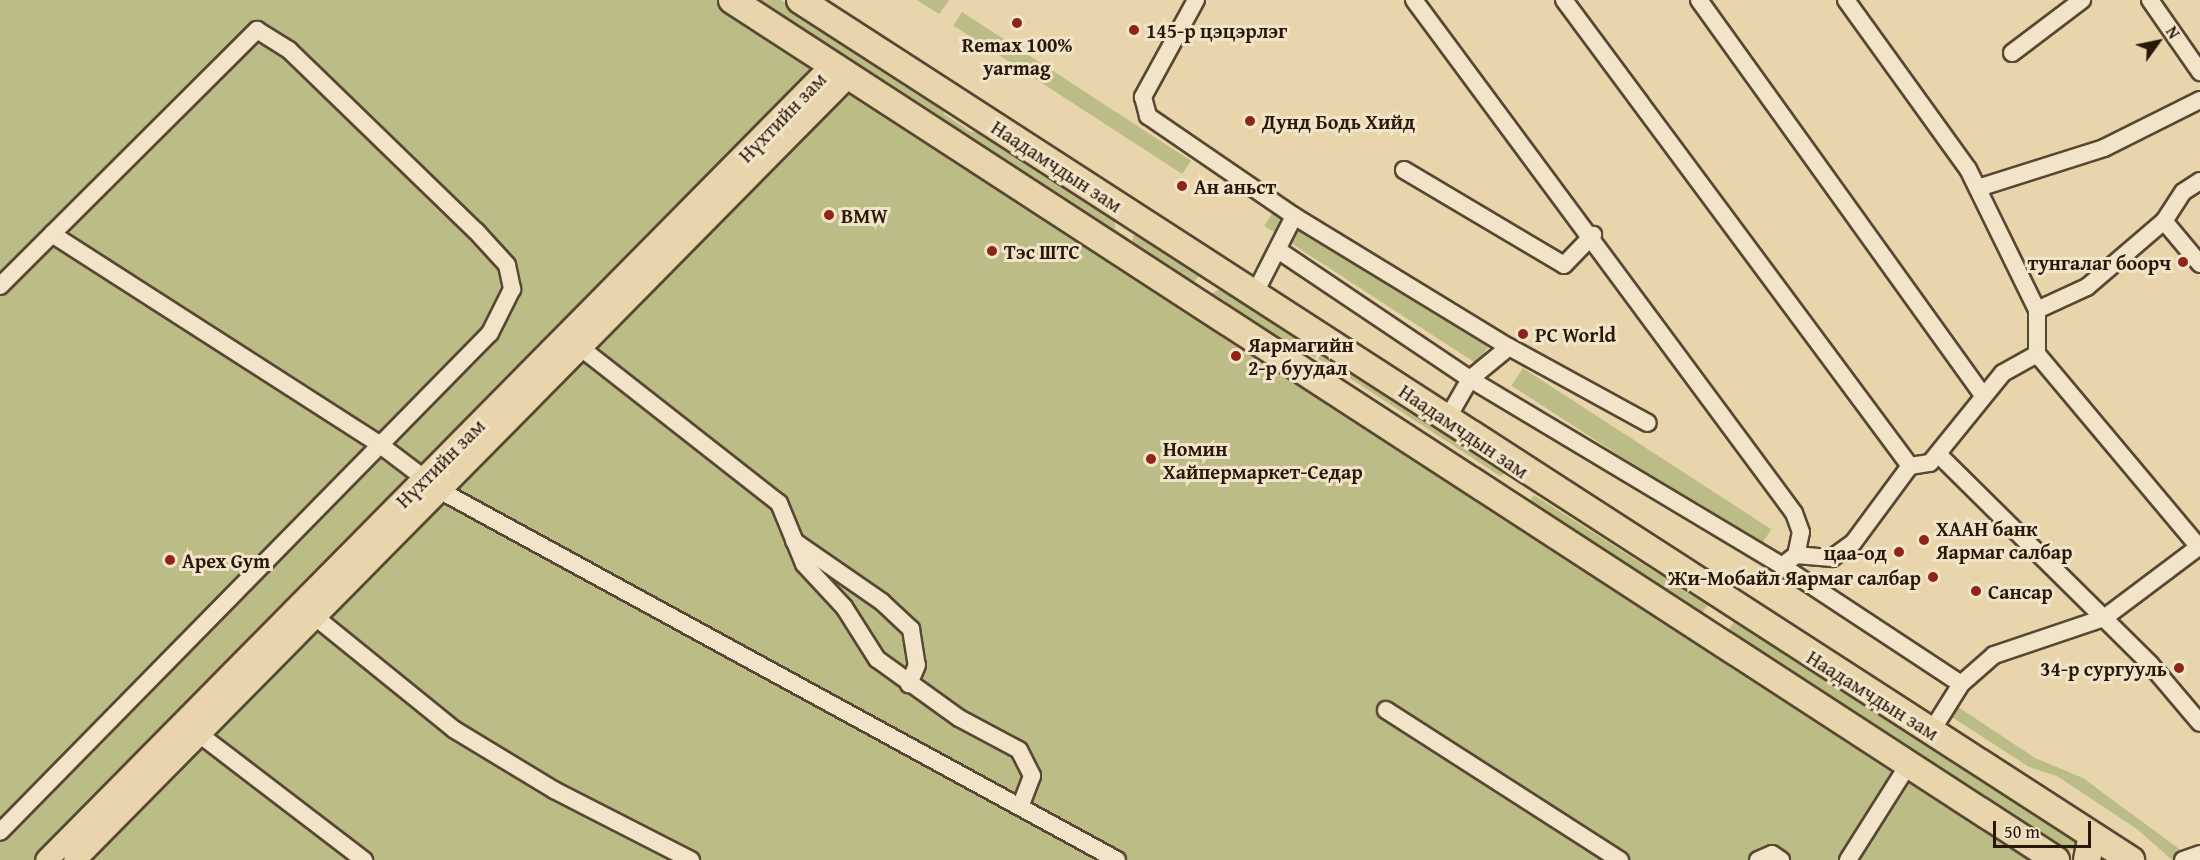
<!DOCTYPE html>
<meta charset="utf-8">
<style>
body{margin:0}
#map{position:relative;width:2200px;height:860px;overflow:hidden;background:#e9d5ab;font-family:"Gentium Book Plus",serif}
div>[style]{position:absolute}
.green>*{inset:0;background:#bbbc86;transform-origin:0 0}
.roads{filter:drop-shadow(2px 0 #584732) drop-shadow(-2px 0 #584732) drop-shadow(0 2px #584732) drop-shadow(0 -2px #584732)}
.minor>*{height:16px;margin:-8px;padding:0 8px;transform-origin:8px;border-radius:8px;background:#f1e4c8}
.major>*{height:21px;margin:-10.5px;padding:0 10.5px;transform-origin:10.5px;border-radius:10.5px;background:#e9d5ab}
.highway>*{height:26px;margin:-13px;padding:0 13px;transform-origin:13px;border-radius:13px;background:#e9d5ab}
.dots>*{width:16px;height:16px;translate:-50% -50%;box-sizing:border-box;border:3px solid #f1e4c8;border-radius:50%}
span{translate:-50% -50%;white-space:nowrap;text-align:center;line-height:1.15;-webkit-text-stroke:6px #f1e4c8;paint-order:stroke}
.poi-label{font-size:20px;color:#27180a;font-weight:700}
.left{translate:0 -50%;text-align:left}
.right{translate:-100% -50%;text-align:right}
.street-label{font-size:20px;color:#27180a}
.north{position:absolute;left:2128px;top:12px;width:60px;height:60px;-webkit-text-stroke:4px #f1e4c8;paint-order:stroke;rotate:57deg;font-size:16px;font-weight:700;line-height:24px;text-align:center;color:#27180a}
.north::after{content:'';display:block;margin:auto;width:21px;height:27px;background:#27180a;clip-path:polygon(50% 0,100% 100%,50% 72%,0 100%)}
.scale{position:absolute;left:1993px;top:821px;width:98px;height:27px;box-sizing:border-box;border:3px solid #27180a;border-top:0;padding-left:8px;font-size:18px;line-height:21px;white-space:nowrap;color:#27180a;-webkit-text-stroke:4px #f1e4c8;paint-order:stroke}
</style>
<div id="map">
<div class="green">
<div style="clip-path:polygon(0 0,781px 0,943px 105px,944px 114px,971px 132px,982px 132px,1115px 217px,1115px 229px,1132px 241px,1135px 230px,1202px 272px,1194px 282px,1211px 294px,1223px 287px,1509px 471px,1500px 476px,1328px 364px,1275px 337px,2050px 860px,0 860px)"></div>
<div style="clip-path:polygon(917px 0,948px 0,949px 1px,939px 14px)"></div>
<div style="left:962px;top:12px;width:273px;height:16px;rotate:33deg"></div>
<div style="left:1275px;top:209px;width:254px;height:20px;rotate:33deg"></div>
<div style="left:1523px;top:368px;width:296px;height:21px;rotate:33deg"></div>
<div style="clip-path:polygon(1534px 495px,1652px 570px,1710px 602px,1702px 613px,1527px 504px)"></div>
<div style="clip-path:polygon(1736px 619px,2081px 841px,2081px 851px,2066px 849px,1728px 631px)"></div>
<div style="clip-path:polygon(1958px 707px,2035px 758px,2083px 778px,2194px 860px,2172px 860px,2137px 829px,2057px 776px,2029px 767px,1952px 717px)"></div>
</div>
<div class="roads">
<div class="minor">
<div style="left:1196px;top:0;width:111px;rotate:118.7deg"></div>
<div style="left:1143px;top:97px;width:20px;rotate:75deg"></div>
<div style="left:1148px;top:116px;width:177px;rotate:34.4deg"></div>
<div style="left:1294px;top:216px;width:252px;rotate:31.4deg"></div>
<div style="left:1509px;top:347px;width:158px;rotate:28.7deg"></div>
<div style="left:1414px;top:0;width:638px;rotate:53.47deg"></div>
<div style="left:1794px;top:513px;width:20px;rotate:70deg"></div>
<div style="left:1801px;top:532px;width:24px;rotate:102deg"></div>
<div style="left:1796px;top:555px;width:18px;rotate:142deg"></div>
<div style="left:1564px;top:0;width:580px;rotate:53.41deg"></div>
<div style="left:1910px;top:466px;width:20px;rotate:-9deg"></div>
<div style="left:1930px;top:463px;width:116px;rotate:-51deg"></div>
<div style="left:2003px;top:373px;width:39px;rotate:-29deg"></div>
<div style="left:1699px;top:0;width:488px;rotate:54.3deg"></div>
<div style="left:1846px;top:0;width:208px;rotate:54.2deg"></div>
<div style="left:1968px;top:169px;width:157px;rotate:63.9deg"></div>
<div style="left:2037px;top:310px;width:44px;rotate:90deg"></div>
<div style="left:2037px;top:354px;width:252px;rotate:50deg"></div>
<div style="left:2150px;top:0;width:88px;rotate:55.2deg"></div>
<div style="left:2012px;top:53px;width:88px;rotate:-37.1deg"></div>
<div style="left:1404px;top:170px;width:186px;rotate:30.7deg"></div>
<div style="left:1564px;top:265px;width:42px;rotate:-46deg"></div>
<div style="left:2200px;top:181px;width:20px;rotate:147deg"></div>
<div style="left:2183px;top:192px;width:35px;rotate:123deg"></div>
<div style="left:2164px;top:221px;width:56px;rotate:50.1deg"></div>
<div style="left:1978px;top:188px;width:132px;rotate:-17.6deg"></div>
<div style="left:2104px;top:148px;width:107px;rotate:-26.6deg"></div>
<div style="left:52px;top:234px;width:389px;rotate:32.7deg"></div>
<div style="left:379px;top:444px;width:78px;rotate:37.2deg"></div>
<div style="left:441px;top:491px;width:770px;rotate:28.63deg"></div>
<div style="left:1278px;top:250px;width:231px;rotate:33.9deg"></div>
<div style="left:1470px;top:379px;width:364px;rotate:30.9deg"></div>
<div style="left:1782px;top:566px;width:214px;rotate:33.4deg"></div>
<div style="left:0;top:286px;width:363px;rotate:-44.9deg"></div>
<div style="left:257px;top:30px;width:38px;rotate:32deg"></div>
<div style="left:289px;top:50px;width:260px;rotate:44.1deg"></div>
<div style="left:476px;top:231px;width:46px;rotate:47.6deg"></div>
<div style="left:507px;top:265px;width:25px;rotate:78deg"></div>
<div style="left:512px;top:289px;width:49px;rotate:116.6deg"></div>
<div style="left:490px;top:333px;width:699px;rotate:134.48deg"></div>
<div style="left:1255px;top:293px;width:86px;rotate:-63.1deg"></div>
<div style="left:2037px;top:310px;width:55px;rotate:-24.7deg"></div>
<div style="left:2087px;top:287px;width:101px;rotate:-40.6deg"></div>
<div style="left:581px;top:348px;width:251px;rotate:38.1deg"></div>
<div style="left:779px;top:503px;width:66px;rotate:67.7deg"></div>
<div style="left:804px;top:564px;width:59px;rotate:47.1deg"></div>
<div style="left:844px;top:607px;width:62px;rotate:57.6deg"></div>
<div style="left:877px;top:659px;width:101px;rotate:35.7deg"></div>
<div style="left:959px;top:718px;width:68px;rotate:28.1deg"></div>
<div style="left:1019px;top:750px;width:29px;rotate:63deg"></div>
<div style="left:1032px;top:776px;width:33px;rotate:111deg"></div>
<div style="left:1447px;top:419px;width:46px;rotate:-60.1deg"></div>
<div style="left:1470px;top:379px;width:50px;rotate:-39.4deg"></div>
<div style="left:1938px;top:454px;width:298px;rotate:44.7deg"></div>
<div style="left:2150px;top:664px;width:77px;rotate:49.7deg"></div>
<div style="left:794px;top:541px;width:107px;rotate:34.7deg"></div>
<div style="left:882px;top:602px;width:40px;rotate:43deg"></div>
<div style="left:911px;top:629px;width:36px;rotate:81deg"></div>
<div style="left:917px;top:665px;width:21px;rotate:113deg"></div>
<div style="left:1796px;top:555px;width:36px;rotate:5deg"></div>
<div style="left:1832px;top:558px;width:26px;rotate:-36deg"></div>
<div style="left:1853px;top:543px;width:96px;rotate:-53.5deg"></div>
<div style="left:314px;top:616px;width:181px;rotate:39deg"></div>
<div style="left:455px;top:730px;width:116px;rotate:31.2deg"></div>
<div style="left:554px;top:790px;width:154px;rotate:27.1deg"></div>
<div style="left:1386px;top:710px;width:278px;rotate:32.7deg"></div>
<div style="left:1931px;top:732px;width:57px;rotate:-58deg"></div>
<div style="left:1961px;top:684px;width:44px;rotate:-41.3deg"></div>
<div style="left:1994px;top:655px;width:116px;rotate:-18.6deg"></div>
<div style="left:2104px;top:618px;width:120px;rotate:-36.9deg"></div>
<div style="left:199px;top:734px;width:208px;rotate:37.4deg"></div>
<div style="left:1758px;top:860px;width:15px;rotate:-23deg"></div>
<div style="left:1772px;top:854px;width:11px;rotate:34deg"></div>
<div style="left:1848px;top:860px;width:116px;rotate:-57.7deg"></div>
<div style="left:2183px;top:860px;width:18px;rotate:-19deg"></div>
</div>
<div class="major">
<div style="left:46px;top:860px;width:1119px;rotate:-45.36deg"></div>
<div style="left:74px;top:860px;width:1103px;rotate:-45.37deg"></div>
</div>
<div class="highway">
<div style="left:732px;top:0;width:1579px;rotate:33.01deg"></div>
<div style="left:800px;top:0;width:1585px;rotate:32.87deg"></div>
<div style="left:2087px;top:860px;width:25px;rotate:-79deg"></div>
</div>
</div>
<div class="dots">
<div style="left:1017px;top:23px;background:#8f2418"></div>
<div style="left:1134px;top:30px;background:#8f2418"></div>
<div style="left:1250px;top:121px;background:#8f2418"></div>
<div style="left:1182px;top:186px;background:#8f2418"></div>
<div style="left:829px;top:215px;background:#8f2418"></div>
<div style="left:992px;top:251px;background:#8f2418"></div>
<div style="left:2183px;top:262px;background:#8f2418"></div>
<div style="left:1523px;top:334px;background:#8f2418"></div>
<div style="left:1236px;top:356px;background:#8f2418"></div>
<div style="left:1151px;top:459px;background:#8f2418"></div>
<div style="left:1924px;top:540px;background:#8f2418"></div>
<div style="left:1899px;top:552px;background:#8f2418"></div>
<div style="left:170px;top:560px;background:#8f2418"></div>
<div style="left:1933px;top:577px;background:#8f2418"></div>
<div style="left:1976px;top:591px;background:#8f2418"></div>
<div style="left:2179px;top:668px;background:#8f2418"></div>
</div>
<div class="poi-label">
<span class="left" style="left:1146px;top:30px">145-р цэцэрлэг</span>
<span style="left:1017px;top:56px">Remax 100%<br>yarmag</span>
<span class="left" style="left:1262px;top:121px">Дунд Бодь Хийд</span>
<span class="left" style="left:1194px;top:186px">Ан аньст</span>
<span class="left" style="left:841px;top:215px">BMW</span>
<span class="left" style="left:1004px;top:251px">Тэс ШТС</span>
<span class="right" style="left:2171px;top:262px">тунгалаг боорч</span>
<span class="left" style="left:1535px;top:334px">PC World</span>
<span class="left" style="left:1248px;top:356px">Яармагийн<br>2-р буудал</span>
<span class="left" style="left:1163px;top:460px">Номин<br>Хайпермаркет-Седар</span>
<span class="left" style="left:1936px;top:540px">ХААН банк<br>Яармаг салбар</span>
<span class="right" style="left:1887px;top:552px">цаа-од</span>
<span class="left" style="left:182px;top:560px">Apex Gym</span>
<span class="right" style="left:1921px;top:577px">Жи-Мобайл Яармаг салбар</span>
<span class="left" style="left:1988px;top:591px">Сансар</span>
<span class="right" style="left:2167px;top:668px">34-р сургууль</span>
</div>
<div class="street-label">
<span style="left:782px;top:117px;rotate:-46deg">Нүхтийн зам</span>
<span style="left:1057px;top:166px;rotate:33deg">Наадамчдын зам</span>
<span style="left:1464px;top:431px;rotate:34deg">Наадамчдын зам</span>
<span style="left:440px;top:463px;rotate:-45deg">Нүхтийн зам</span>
<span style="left:1873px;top:695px;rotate:32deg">Наадамчдын зам</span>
</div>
<div class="north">N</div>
<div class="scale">50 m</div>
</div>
